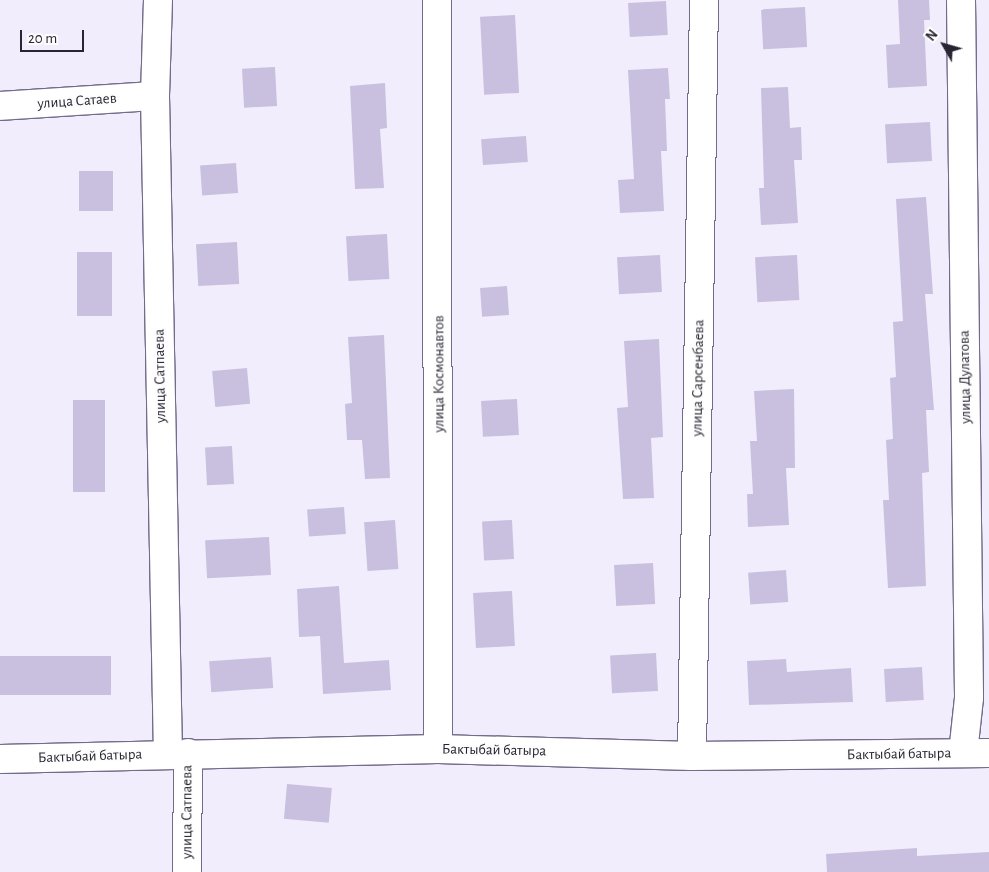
<!DOCTYPE html>
<meta charset="utf-8">
<style>
body{margin:0}
#map{position:relative;width:989px;height:872px;overflow:hidden;background:#f1edfc;font-family:"Alegreya Sans",sans-serif}
div>[style]{position:absolute}
.building>*{inset:0;background:#c8c0de;transform-origin:0 0}
.roads{filter:drop-shadow(1px 0 #746b89) drop-shadow(-1px 0 #746b89) drop-shadow(0 1px #746b89) drop-shadow(0 -1px #746b89)}
.minor>*{height:28px;margin:-14px;padding:0 14px;transform-origin:14px;border-radius:14px;background:#fff}
span{translate:-50% -50%;white-space:nowrap;text-align:center;line-height:1.15;-webkit-text-stroke:4px #fdfdfd;paint-order:stroke}
.street-label{font-size:15px;color:#282431}
.north{position:absolute;left:919px;top:20px;width:50px;height:50px;-webkit-text-stroke:4px #fdfdfd;paint-order:stroke;rotate:308deg;font-size:14px;font-weight:700;line-height:20px;text-align:center;color:#282431}
.north::after{content:'';display:block;margin:auto;width:18px;height:22px;background:#282431;clip-path:polygon(50% 0,100% 100%,50% 72%,0 100%)}
.scale{position:absolute;left:20px;top:30px;width:64px;height:22px;box-sizing:border-box;border:2px solid #282431;border-top:0;padding-left:6px;font-size:15px;line-height:18px;white-space:nowrap;color:#282431;-webkit-text-stroke:4px #fdfdfd;paint-order:stroke}
</style>
<div id="map">
<div class="building">
<div style="clip-path:polygon(898px 0,929px 0,930px 20px,924px 20px,927px 86px,888px 88px,886px 45px,900px 44px)"></div>
<div style="left:666px;top:1px;width:34px;height:38px;rotate:87deg"></div>
<div style="left:805px;top:7px;width:40px;height:44px;rotate:87deg"></div>
<div style="left:515px;top:15px;width:78px;height:35px;rotate:87deg"></div>
<div style="left:275px;top:67px;width:39px;height:33px;rotate:87deg"></div>
<div style="clip-path:polygon(668px 68px,670px 99px,665px 99px,667px 151px,661px 151px,664px 211px,620px 213px,618px 180px,634px 179px,628px 70px)"></div>
<div style="clip-path:polygon(385px 83px,387px 128px,380px 129px,384px 188px,355px 189px,350px 86px)"></div>
<div style="clip-path:polygon(788px 87px,790px 128px,801px 127px,802px 160px,794px 160px,798px 223px,761px 225px,759px 188px,764px 188px,761px 88px)"></div>
<div style="left:930px;top:122px;width:39px;height:45px;rotate:87deg"></div>
<div style="left:526px;top:136px;width:26px;height:45px;rotate:86deg"></div>
<div style="left:236px;top:163px;width:30px;height:36px;rotate:86deg"></div>
<div style="left:79px;top:171px;width:34px;height:40px"></div>
<div style="clip-path:polygon(926px 197px,933px 294px,925px 294px,934px 410px,926px 410px,929px 472px,922px 473px,926px 586px,888px 588px,883px 500px,889px 500px,886px 440px,893px 439px,890px 378px,896px 377px,893px 322px,903px 321px,896px 199px)"></div>
<div style="left:387px;top:234px;width:45px;height:41px;rotate:87deg"></div>
<div style="left:237px;top:242px;width:42px;height:41px;rotate:87deg"></div>
<div style="left:112px;top:252px;width:64px;height:35px;rotate:90deg"></div>
<div style="left:660px;top:255px;width:37px;height:43px;rotate:87deg"></div>
<div style="left:797px;top:255px;width:45px;height:42px;rotate:87deg"></div>
<div style="left:507px;top:286px;width:29px;height:27px;rotate:86deg"></div>
<div style="clip-path:polygon(384px 335px,390px 478px,365px 479px,362px 440px,347px 440px,345px 404px,352px 403px,348px 337px)"></div>
<div style="clip-path:polygon(659px 339px,663px 437px,651px 438px,654px 498px,623px 499px,617px 408px,628px 407px,624px 341px)"></div>
<div style="left:247px;top:368px;width:36px;height:35px;rotate:85deg"></div>
<div style="clip-path:polygon(794px 389px,795px 468px,786px 468px,789px 525px,748px 527px,747px 494px,753px 494px,750px 441px,757px 441px,754px 391px)"></div>
<div style="left:517px;top:399px;width:36px;height:36px;rotate:87deg"></div>
<div style="left:73px;top:400px;width:32px;height:92px"></div>
<div style="left:232px;top:446px;width:38px;height:27px;rotate:87deg"></div>
<div style="left:344px;top:507px;width:27px;height:37px;rotate:86deg"></div>
<div style="left:395px;top:520px;width:49px;height:31px;rotate:86deg"></div>
<div style="left:512px;top:520px;width:39px;height:30px;rotate:87deg"></div>
<div style="left:269px;top:537px;width:38px;height:64px;rotate:87deg"></div>
<div style="left:653px;top:563px;width:41px;height:39px;rotate:87deg"></div>
<div style="left:786px;top:570px;width:32px;height:38px;rotate:86deg"></div>
<div style="clip-path:polygon(339px 586px,344px 663px,389px 660px,391px 690px,323px 694px,320px 636px,299px 637px,297px 589px)"></div>
<div style="left:512px;top:591px;width:55px;height:39px;rotate:87deg"></div>
<div style="left:656px;top:653px;width:38px;height:46px;rotate:87deg"></div>
<div style="left:0;top:656px;width:111px;height:39px"></div>
<div style="left:271px;top:657px;width:31px;height:62px;rotate:86deg"></div>
<div style="clip-path:polygon(786px 659px,787px 672px,851px 668px,853px 702px,749px 705px,747px 661px)"></div>
<div style="left:922px;top:667px;width:33px;height:38px;rotate:87deg"></div>
<div style="left:287px;top:784px;width:45px;height:35px;rotate:5deg"></div>
<div style="clip-path:polygon(917px 848px,917px 856px,989px 852px,989px 872px,827px 872px,826px 854px)"></div>
</div>
<div class="roads">
<div class="minor">
<div style="left:158px;top:0;width:96px;rotate:91.8deg"></div>
<div style="left:155px;top:96px;width:657px;rotate:88.87deg"></div>
<div style="left:437px;top:0;width:749px;rotate:89.92deg"></div>
<div style="left:961px;top:0;width:698px;rotate:89.34deg"></div>
<div style="left:969px;top:698px;width:55px;rotate:96.2deg"></div>
<div style="left:0;top:106px;width:155px;rotate:-3.7deg"></div>
<div style="left:692px;top:756px;width:756px;rotate:-89.09deg"></div>
<div style="left:0;top:759px;width:438px;rotate:-1.3deg"></div>
<div style="left:438px;top:749px;width:254px;rotate:1.6deg"></div>
<div style="left:692px;top:756px;width:297px;rotate:-0.6deg"></div>
<div style="left:187px;top:872px;width:119px;rotate:-89.5deg"></div>
</div>
</div>
<div class="street-label">
<span style="left:77px;top:101px;rotate:-4deg">улица Сатаев</span>
<span style="left:439px;top:374px;rotate:-90deg">улица Космонавтов</span>
<span style="left:160px;top:376px;rotate:-91deg">улица Сатпаева</span>
<span style="left:965px;top:377px;rotate:-91deg">улица Дулатова</span>
<span style="left:698px;top:378px;rotate:-89deg">улица Сарсенбаева</span>
<span style="left:494px;top:750px;rotate:1deg">Бактыбай батыра</span>
<span style="left:899px;top:754px;rotate:-1deg">Бактыбай батыра</span>
<span style="left:90px;top:756px;rotate:-2deg">Бактыбай батыра</span>
<span style="left:187px;top:812px;rotate:-90deg">улица Сатпаева</span>
</div>
<div class="north">N</div>
<div class="scale">20 m</div>
</div>
